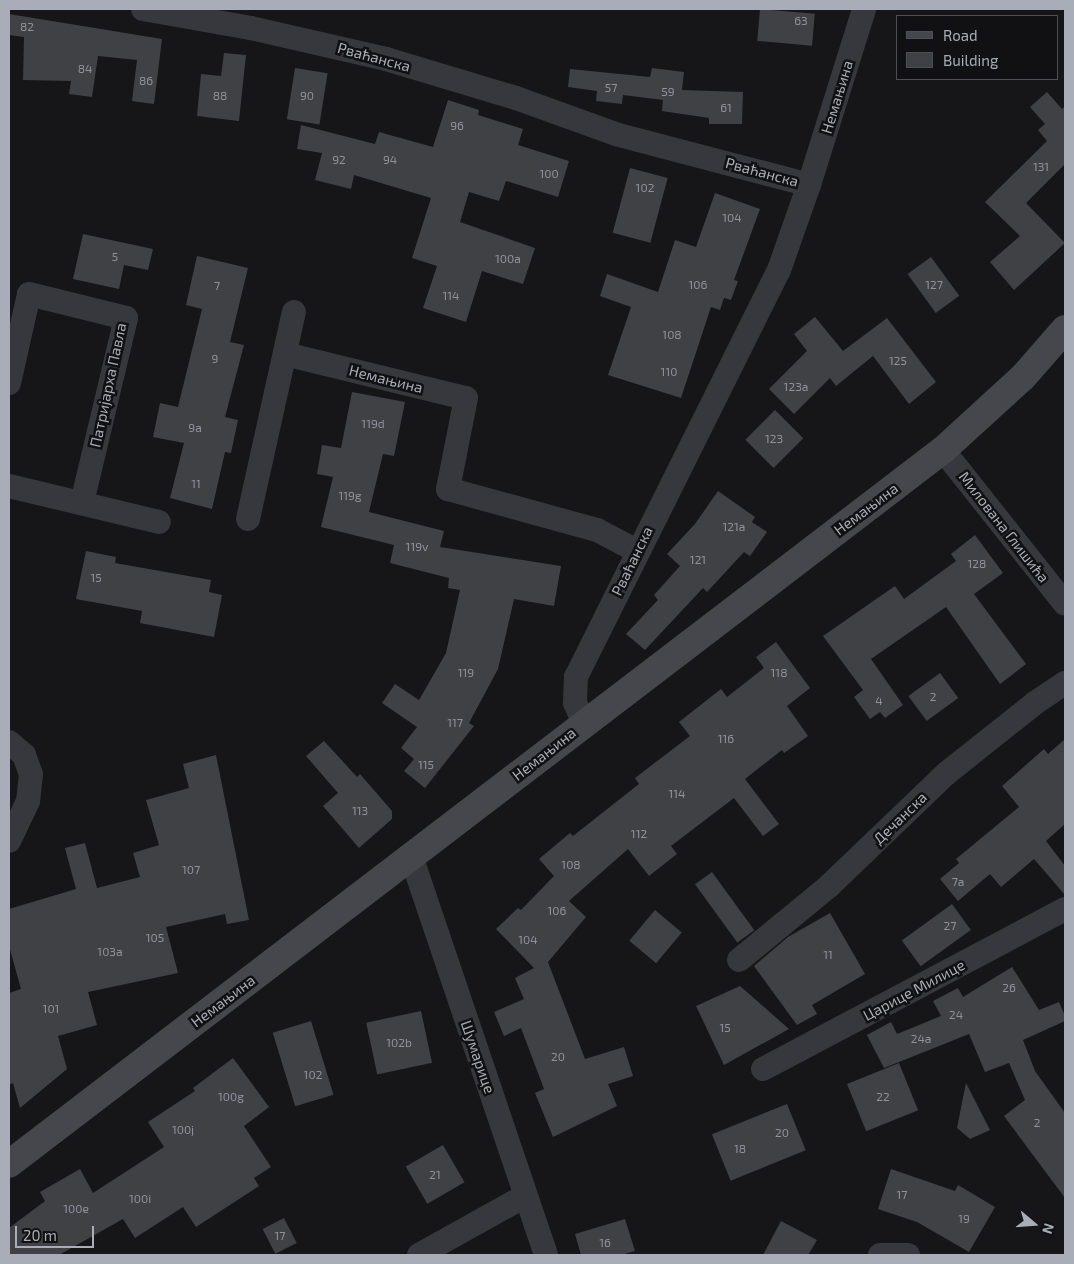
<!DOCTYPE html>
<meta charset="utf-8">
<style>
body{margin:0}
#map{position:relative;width:1074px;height:1264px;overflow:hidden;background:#161618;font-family:"Exo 2",sans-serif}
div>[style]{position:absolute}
.building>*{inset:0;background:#404145;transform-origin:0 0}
.street>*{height:24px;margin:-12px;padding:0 12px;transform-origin:12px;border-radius:12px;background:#37383d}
.secondary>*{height:28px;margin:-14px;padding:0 14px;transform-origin:14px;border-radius:14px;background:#45474d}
span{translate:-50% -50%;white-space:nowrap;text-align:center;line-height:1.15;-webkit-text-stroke:5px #111113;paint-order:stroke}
.number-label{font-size:12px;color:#8e929b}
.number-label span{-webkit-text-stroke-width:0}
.street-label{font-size:15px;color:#a8adb8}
.frame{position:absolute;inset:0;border:10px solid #a8adb8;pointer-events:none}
.legend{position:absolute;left:896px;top:15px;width:162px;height:65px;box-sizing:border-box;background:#111113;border:1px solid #4d4f55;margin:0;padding:6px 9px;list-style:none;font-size:15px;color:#a8adb8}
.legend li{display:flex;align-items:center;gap:10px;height:25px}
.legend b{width:25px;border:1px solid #4d4f55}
.north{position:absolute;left:1009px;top:1199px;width:50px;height:50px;-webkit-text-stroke:4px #111113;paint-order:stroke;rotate:108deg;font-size:14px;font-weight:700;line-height:20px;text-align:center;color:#a8adb8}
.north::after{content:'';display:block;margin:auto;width:18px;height:22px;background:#a8adb8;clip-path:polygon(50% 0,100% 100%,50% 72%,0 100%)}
.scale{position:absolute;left:15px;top:1226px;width:79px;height:22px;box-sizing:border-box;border:2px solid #a8adb8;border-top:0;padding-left:6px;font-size:15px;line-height:18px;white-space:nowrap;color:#a8adb8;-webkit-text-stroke:4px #111113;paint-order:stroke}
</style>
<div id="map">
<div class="building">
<div style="left:760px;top:9px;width:55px;height:32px;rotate:5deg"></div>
<div style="clip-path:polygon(9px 14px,162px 39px,154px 104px,132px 101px,137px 60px,98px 56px,92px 97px,69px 94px,71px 81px,23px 80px,24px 37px,9px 35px)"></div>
<div style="clip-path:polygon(224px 53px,246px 55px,239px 121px,197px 116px,201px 74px,221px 76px)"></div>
<div style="left:295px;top:68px;width:33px;height:52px;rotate:9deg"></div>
<div style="clip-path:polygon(652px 68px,684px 72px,682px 90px,743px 92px,742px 124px,709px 124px,709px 118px,662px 111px,663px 100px,623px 95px,622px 104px,596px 101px,597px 91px,568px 87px,570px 69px,650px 77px)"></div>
<div style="clip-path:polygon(1047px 92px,1062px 109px,1065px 106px,1065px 164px,1026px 203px,1065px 243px,1014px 290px,990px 262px,1020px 236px,985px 202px,1047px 141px,1038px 130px,1045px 124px,1030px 107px)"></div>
<div style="clip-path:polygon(448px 100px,479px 110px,478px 115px,523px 129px,518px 145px,569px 161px,558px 197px,506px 181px,499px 201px,469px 192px,460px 222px,535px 248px,523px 284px,482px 271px,466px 322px,423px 308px,437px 266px,412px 258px,431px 198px,354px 175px,351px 189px,315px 180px,322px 153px,297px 149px,301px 125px,375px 144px,379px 132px,433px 147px)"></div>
<div style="left:630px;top:168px;width:39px;height:67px;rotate:15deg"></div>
<div style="clip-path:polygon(715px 193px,760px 209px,734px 280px,738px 281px,731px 300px,724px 298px,720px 310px,711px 307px,681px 398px,608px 375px,631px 307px,600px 296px,607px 274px,658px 292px,675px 240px,696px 247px)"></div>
<div style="clip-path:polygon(83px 234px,153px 249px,148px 270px,124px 265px,119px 289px,73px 279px)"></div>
<div style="clip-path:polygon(197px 256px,248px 268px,230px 342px,244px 345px,225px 417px,238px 420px,231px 453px,225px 452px,212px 509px,170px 498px,184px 443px,153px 437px,160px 403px,178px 407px,202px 309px,186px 305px)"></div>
<div style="left:931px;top:257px;width:48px;height:29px;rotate:54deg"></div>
<div style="clip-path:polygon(815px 317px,843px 351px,887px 318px,936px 382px,909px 404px,873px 356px,836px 386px,830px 378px,794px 414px,769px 389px,807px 351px,794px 334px)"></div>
<div style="clip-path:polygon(352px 392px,405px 402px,394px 456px,383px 454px,369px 512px,444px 531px,440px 547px,561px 566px,554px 606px,514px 599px,498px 669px,469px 723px,474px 726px,425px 788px,404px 771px,414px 759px,401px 748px,417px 727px,382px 703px,395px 684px,419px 700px,446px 653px,460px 590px,448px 588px,449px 578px,390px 563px,394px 545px,321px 527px,333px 477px,317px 474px,322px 445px,341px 448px)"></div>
<div style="left:775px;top:410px;width:40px;height:42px;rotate:45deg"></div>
<div style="clip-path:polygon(718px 491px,755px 517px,752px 522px,767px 532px,750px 556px,744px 552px,707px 592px,703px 588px,645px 650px,626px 634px,658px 600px,654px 595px,680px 566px,667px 554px,695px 524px)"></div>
<div style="clip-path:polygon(975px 535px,1003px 573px,974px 594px,1026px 664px,1000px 684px,946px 607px,871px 659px,903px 705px,885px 718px,880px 712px,870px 719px,854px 697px,863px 690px,823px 636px,895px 586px,904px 599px,956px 561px,951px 554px)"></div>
<div style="clip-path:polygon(86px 551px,116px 557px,115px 563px,211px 580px,209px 592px,222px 595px,214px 637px,140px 623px,142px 611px,76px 599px)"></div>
<div style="clip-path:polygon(776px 642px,810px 688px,787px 706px,808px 736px,784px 753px,782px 750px,745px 779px,779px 824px,763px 836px,734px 798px,671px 846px,677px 854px,649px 876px,628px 849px,569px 901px,586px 917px,548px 962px,585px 1059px,624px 1047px,633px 1076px,608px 1084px,617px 1106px,553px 1137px,535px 1093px,544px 1089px,521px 1028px,504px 1036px,494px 1012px,524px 999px,515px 978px,534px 968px,496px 929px,518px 908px,521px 910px,554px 876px,539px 859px,570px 833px,573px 836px,639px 784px,635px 778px,690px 736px,679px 722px,721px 689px,727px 697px,764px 668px,756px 657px)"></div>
<div style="left:940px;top:673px;width:31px;height:39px;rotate:54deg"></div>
<div style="clip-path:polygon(1065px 739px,1065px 824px,1046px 841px,1065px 866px,1065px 895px,1034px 859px,1001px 887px,990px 874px,958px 901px,940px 879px,959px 863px,956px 859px,1019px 807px,1002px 786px,1044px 749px,1048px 754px)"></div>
<div style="clip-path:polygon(324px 741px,357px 777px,360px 774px,392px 811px,392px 819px,359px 848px,323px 806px,338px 793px,306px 756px)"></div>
<div style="clip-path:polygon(216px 755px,249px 920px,227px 924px,225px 914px,166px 927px,178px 973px,88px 992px,97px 1025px,58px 1036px,67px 1069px,20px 1108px,13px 1083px,9px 1085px,9px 993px,21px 989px,9px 946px,9px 909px,76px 889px,65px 848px,85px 843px,97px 888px,140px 877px,133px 853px,159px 845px,146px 800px,189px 788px,183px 764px)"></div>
<div style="left:712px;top:872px;width:72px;height:21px;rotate:54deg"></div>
<div style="left:952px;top:904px;width:32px;height:62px;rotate:54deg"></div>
<div style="left:655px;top:910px;width:35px;height:40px;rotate:40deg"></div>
<div style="clip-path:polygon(830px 913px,865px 974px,812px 1005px,817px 1014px,797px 1025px,754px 966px,788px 937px)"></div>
<div style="clip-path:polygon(1012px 967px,1039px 1010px,1059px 1002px,1065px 1016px,1065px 1021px,1023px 1040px,1035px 1071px,1065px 1113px,1065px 1198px,1004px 1116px,1025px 1100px,1009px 1063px,985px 1072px,969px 1034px,884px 1068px,867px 1035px,891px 1022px,897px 1034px,941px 1016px,933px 1001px,958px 988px,963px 997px)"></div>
<div style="clip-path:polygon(740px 986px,789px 1029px,724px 1065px,696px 1006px)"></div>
<div style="left:421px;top:1011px;width:53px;height:56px;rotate:78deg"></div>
<div style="left:311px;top:1021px;width:77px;height:40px;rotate:73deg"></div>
<div style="clip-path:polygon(233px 1058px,269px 1107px,244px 1126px,271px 1167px,254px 1178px,259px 1186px,196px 1227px,183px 1207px,135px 1238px,123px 1219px,59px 1255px,9px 1255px,9px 1228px,45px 1201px,40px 1192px,80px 1169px,93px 1193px,164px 1147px,148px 1122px,195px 1091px,193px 1088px)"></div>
<div style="left:899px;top:1063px;width:51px;height:56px;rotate:68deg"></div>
<div style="clip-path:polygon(966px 1083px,990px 1130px,970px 1139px,957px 1128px)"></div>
<div style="left:787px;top:1104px;width:50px;height:81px;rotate:68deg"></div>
<div style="left:443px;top:1145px;width:43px;height:43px;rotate:60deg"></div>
<div style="clip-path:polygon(891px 1169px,955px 1191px,958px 1185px,995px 1207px,969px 1252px,917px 1222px,878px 1209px)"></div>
<div style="left:284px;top:1218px;width:28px;height:24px;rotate:63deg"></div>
<div style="clip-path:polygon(625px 1219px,635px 1251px,621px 1255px,581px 1255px,575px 1234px)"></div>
<div style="clip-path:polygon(781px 1221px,817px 1240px,808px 1255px,763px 1255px)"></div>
</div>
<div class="street">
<div style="left:143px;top:9px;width:110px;rotate:10deg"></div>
<div style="left:251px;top:28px;width:139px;rotate:12.9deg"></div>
<div style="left:386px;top:59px;width:136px;rotate:16.7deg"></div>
<div style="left:516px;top:98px;width:109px;rotate:19.8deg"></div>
<div style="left:619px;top:135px;width:196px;rotate:14.7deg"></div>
<div style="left:285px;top:354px;width:186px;rotate:13.7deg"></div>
<div style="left:466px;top:398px;width:93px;rotate:101.2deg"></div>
<div style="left:448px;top:489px;width:155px;rotate:15.4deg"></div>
<div style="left:597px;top:530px;width:45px;rotate:27.7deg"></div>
<div style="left:9px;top:383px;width:91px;rotate:-77.3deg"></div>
<div style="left:29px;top:294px;width:100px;rotate:13.9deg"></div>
<div style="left:126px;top:318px;width:190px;rotate:103.4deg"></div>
<div style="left:943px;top:450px;width:196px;rotate:51.6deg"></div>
<div style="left:9px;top:486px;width:154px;rotate:13.5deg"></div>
<div style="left:248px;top:519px;width:212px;rotate:-77.5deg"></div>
<div style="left:584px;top:723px;width:22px;rotate:-114deg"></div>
<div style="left:575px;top:703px;width:26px;rotate:-88deg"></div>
<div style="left:576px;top:677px;width:455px;rotate:-63.5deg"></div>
<div style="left:779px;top:270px;width:90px;rotate:-70.6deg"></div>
<div style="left:809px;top:185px;width:184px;rotate:-72.6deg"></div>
<div style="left:9px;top:742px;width:20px;rotate:41deg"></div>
<div style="left:24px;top:755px;width:20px;rotate:70deg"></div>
<div style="left:31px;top:774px;width:27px;rotate:96deg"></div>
<div style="left:28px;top:801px;width:44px;rotate:115.4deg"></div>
<div style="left:412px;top:859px;width:418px;rotate:71.3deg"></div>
<div style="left:739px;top:960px;width:117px;rotate:-39.4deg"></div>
<div style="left:829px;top:886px;width:163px;rotate:-43.8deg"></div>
<div style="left:947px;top:773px;width:112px;rotate:-38.5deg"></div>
<div style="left:1035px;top:703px;width:36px;rotate:-34deg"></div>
<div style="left:763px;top:1069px;width:342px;rotate:-27.9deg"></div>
<div style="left:419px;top:1255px;width:121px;rotate:-29.1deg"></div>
<div style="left:880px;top:1255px;width:28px"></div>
</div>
<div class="secondary">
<div style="left:9px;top:1164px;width:1176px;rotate:-37.4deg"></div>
<div style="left:943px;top:450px;width:108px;rotate:-42.4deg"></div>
<div style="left:1023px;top:377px;width:64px;rotate:-48.8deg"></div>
</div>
<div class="number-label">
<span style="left:801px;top:21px">63</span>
<span style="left:27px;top:27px">82</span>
<span style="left:85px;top:69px">84</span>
<span style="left:146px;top:81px">86</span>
<span style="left:611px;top:88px">57</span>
<span style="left:668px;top:92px">59</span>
<span style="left:220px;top:96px">88</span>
<span style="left:307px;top:96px">90</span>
<span style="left:726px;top:108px">61</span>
<span style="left:457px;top:126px">96</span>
<span style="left:339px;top:160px">92</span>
<span style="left:390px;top:160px">94</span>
<span style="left:1041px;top:167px">131</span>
<span style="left:549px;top:174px">100</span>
<span style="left:645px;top:188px">102</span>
<span style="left:732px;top:218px">104</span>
<span style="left:115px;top:257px">5</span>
<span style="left:508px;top:259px">100a</span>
<span style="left:698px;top:285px">106</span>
<span style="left:934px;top:285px">127</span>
<span style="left:217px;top:286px">7</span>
<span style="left:451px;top:296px">114</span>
<span style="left:672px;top:335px">108</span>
<span style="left:215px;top:359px">9</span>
<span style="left:898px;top:361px">125</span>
<span style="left:669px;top:372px">110</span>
<span style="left:796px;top:387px">123a</span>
<span style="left:373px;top:424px">119d</span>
<span style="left:195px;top:428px">9a</span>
<span style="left:774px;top:439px">123</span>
<span style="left:196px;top:484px">11</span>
<span style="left:350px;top:496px">119g</span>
<span style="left:734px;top:527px">121a</span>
<span style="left:417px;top:547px">119v</span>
<span style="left:698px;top:560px">121</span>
<span style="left:977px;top:564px">128</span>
<span style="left:96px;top:578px">15</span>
<span style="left:466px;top:673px">119</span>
<span style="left:779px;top:673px">118</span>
<span style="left:933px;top:697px">2</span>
<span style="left:879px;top:701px">4</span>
<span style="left:455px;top:723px">117</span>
<span style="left:726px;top:739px">116</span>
<span style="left:426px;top:765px">115</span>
<span style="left:677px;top:794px">114</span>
<span style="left:360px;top:811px">113</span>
<span style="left:639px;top:834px">112</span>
<span style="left:571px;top:865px">108</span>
<span style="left:191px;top:870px">107</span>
<span style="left:958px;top:882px">7a</span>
<span style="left:557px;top:911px">106</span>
<span style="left:950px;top:926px">27</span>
<span style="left:155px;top:938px">105</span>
<span style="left:528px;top:940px">104</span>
<span style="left:110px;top:952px">103a</span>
<span style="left:828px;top:955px">11</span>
<span style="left:1009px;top:988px">26</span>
<span style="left:51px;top:1009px">101</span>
<span style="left:956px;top:1015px">24</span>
<span style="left:725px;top:1028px">15</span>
<span style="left:921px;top:1039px">24a</span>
<span style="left:399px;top:1043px">102b</span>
<span style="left:558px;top:1057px">20</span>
<span style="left:313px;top:1075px">102</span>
<span style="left:231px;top:1097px">100g</span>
<span style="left:883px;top:1097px">22</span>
<span style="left:1037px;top:1123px">2</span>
<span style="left:183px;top:1130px">100j</span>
<span style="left:782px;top:1133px">20</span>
<span style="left:740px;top:1149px">18</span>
<span style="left:435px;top:1175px">21</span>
<span style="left:902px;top:1195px">17</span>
<span style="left:140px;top:1199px">100i</span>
<span style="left:76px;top:1209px">100e</span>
<span style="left:964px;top:1219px">19</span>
<span style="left:280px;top:1236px">17</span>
<span style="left:605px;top:1243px">16</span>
</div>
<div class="street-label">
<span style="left:374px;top:57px;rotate:15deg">Рваћанска</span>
<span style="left:837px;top:97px;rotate:-73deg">Немањина</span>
<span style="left:762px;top:172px;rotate:15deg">Рваћанска</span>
<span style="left:386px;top:379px;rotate:14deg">Немањина</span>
<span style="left:108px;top:385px;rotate:-78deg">Патријарха Павла</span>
<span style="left:866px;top:509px;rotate:-37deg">Немањина</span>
<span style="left:1004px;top:527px;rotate:52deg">Милована Глишића</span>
<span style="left:632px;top:561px;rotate:-64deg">Рваћанска</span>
<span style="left:544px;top:754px;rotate:-38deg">Немањина</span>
<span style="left:900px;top:818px;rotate:-44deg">Дечанска</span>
<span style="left:914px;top:990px;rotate:-28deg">Царице Милице</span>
<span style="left:223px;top:1001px;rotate:-37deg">Немањина</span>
<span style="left:478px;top:1057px;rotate:71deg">Шумарице</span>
</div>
<div class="frame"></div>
<ul class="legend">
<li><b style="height:6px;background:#45474d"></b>Road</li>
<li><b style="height:14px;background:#404145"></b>Building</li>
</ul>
<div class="north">N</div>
<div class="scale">20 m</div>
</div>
